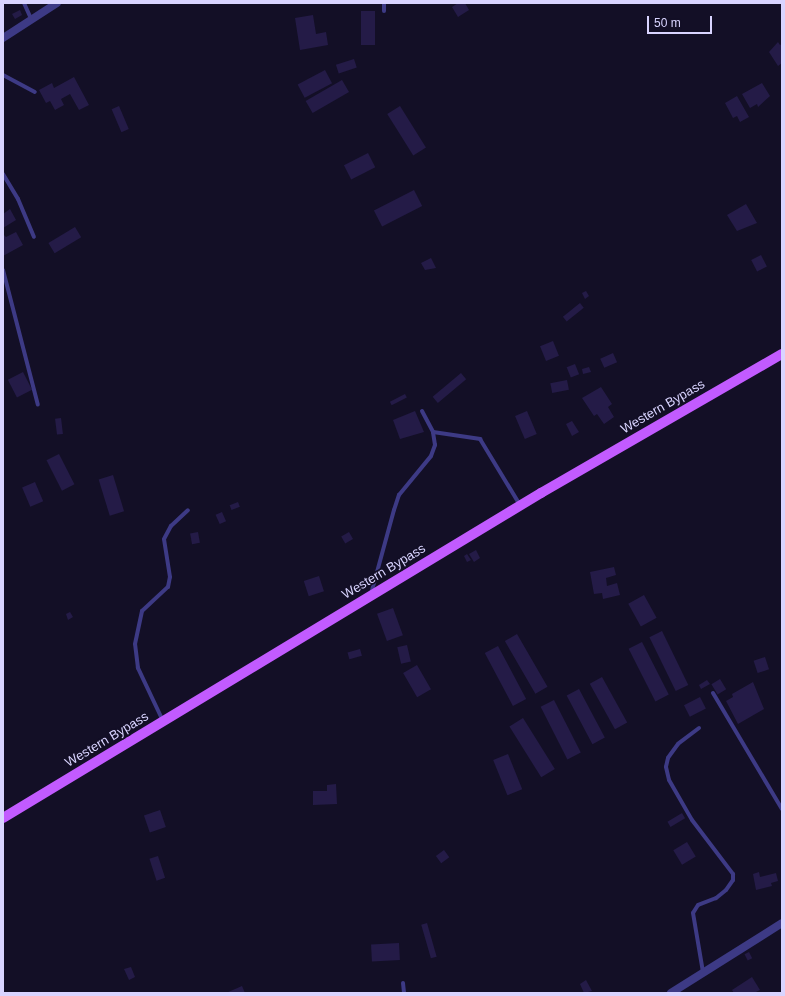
<!DOCTYPE html>
<style>
body{margin:0}
#map{position:relative;width:785px;height:996px;overflow:hidden;background:#130f26;font-family:Arial,sans-serif}
div>[style]{position:absolute}
.building>*{inset:0;background:#241b47;transform-origin:0 0}
.service>*{height:4px;margin:-2px;padding:0 2px;transform-origin:2px;border-radius:2px;background:#3d3a85}
.minor>*{height:8px;margin:-4px;padding:0 4px;transform-origin:4px;border-radius:4px;background:#3d3a85}
.primary>*{height:10px;margin:-5px;padding:0 5px;transform-origin:5px;border-radius:5px;background:#c25bff}
span{translate:-50% -50%;white-space:nowrap;text-align:center;line-height:1.15;-webkit-text-stroke:3.5px #130f26;paint-order:stroke}
.street-label{font-size:13px;color:#d9d4ff}
.frame{position:absolute;inset:0;border:4px solid #d9d4ff;pointer-events:none}
.scale{position:absolute;left:647px;top:16px;width:65px;height:18px;box-sizing:border-box;border:2px solid #d9d4ff;border-top:0;padding-left:5px;font-size:12px;line-height:14px;white-space:nowrap;color:#d9d4ff;-webkit-text-stroke:3px #130f26;paint-order:stroke}
</style>
<div id="map">
<div class="building">
<div style="clip-path:polygon(458px 3px,465px 3px,469px 10px,458px 17px,452px 7px)"></div>
<div style="clip-path:polygon(20px 10px,22px 15px,15px 19px,12px 14px)"></div>
<div style="left:361px;top:11px;width:14px;height:34px"></div>
<div style="clip-path:polygon(313px 15px,316px 34px,326px 32px,328px 45px,300px 50px,295px 18px)"></div>
<div style="clip-path:polygon(778px 42px,780px 45px,782px 44px,782px 63px,778px 66px,769px 52px)"></div>
<div style="left:354px;top:59px;width:9px;height:19px;rotate:72deg"></div>
<div style="left:325px;top:70px;width:15px;height:31px;rotate:62deg"></div>
<div style="clip-path:polygon(74px 77px,89px 105px,79px 110px,70px 94px,61px 99px,64px 105px,55px 110px,50px 101px,46px 103px,39px 90px,52px 83px,54px 88px)"></div>
<div style="left:342px;top:80px;width:14px;height:42px;rotate:60deg"></div>
<div style="clip-path:polygon(762px 83px,770px 96px,758px 107px,757px 104px,750px 108px,742px 94px)"></div>
<div style="clip-path:polygon(737px 96px,749px 117px,740px 122px,737px 116px,733px 118px,725px 103px)"></div>
<div style="left:119px;top:106px;width:25px;height:8px;rotate:67deg"></div>
<div style="left:400px;top:106px;width:49px;height:15px;rotate:58deg"></div>
<div style="left:368px;top:153px;width:16px;height:27px;rotate:63deg"></div>
<div style="left:414px;top:190px;width:18px;height:45px;rotate:63deg"></div>
<div style="clip-path:polygon(746px 204px,757px 223px,737px 231px,727px 215px)"></div>
<div style="clip-path:polygon(10px 209px,16px 220px,3px 228px,3px 214px)"></div>
<div style="left:75px;top:227px;width:12px;height:31px;rotate:59deg"></div>
<div style="clip-path:polygon(16px 232px,23px 245px,3px 256px,3px 234px,6px 237px)"></div>
<div style="left:761px;top:255px;width:13px;height:11px;rotate:63deg"></div>
<div style="clip-path:polygon(431px 258px,436px 268px,425px 270px,421px 263px)"></div>
<div style="clip-path:polygon(586px 291px,589px 296px,585px 299px,582px 293px)"></div>
<div style="left:580px;top:303px;width:6px;height:22px;rotate:51deg"></div>
<div style="left:553px;top:341px;width:16px;height:14px;rotate:68deg"></div>
<div style="left:613px;top:353px;width:10px;height:14px;rotate:66deg"></div>
<div style="left:575px;top:364px;width:11px;height:9px;rotate:68deg"></div>
<div style="clip-path:polygon(589px 367px,591px 372px,583px 374px,582px 369px)"></div>
<div style="left:23px;top:372px;width:20px;height:17px;rotate:63deg"></div>
<div style="left:461px;top:373px;width:8px;height:37px;rotate:50deg"></div>
<div style="left:567px;top:380px;width:10px;height:17px;rotate:79deg"></div>
<div style="clip-path:polygon(601px 387px,612px 404px,608px 407px,614px 417px,604px 424px,597px 414px,594px 416px,582px 398px)"></div>
<div style="left:405px;top:394px;width:4px;height:17px;rotate:63deg"></div>
<div style="clip-path:polygon(415px 411px,424px 432px,400px 439px,393px 420px)"></div>
<div style="left:527px;top:411px;width:25px;height:13px;rotate:67deg"></div>
<div style="left:61px;top:418px;width:16px;height:6px;rotate:83deg"></div>
<div style="clip-path:polygon(572px 421px,579px 432px,572px 436px,566px 424px)"></div>
<div style="left:59px;top:454px;width:34px;height:14px;rotate:63deg"></div>
<div style="left:113px;top:475px;width:38px;height:15px;rotate:73deg"></div>
<div style="left:35px;top:482px;width:21px;height:14px;rotate:67deg"></div>
<div style="left:238px;top:502px;width:5px;height:9px;rotate:68deg"></div>
<div style="left:222px;top:512px;width:10px;height:7px;rotate:66deg"></div>
<div style="left:198px;top:532px;width:11px;height:8px;rotate:80deg"></div>
<div style="left:349px;top:532px;width:8px;height:9px;rotate:60deg"></div>
<div style="clip-path:polygon(476px 550px,480px 558px,474px 562px,469px 554px)"></div>
<div style="clip-path:polygon(467px 554px,471px 560px,467px 562px,464px 556px)"></div>
<div style="clip-path:polygon(614px 567px,616px 575px,606px 578px,607px 586px,617px 583px,620px 595px,603px 599px,602px 593px,594px 594px,590px 572px)"></div>
<div style="left:319px;top:576px;width:16px;height:16px;rotate:72deg"></div>
<div style="left:644px;top:595px;width:26px;height:18px;rotate:61deg"></div>
<div style="left:393px;top:608px;width:29px;height:17px;rotate:70deg"></div>
<div style="clip-path:polygon(70px 612px,73px 617px,68px 620px,66px 614px)"></div>
<div style="left:662px;top:631px;width:60px;height:14px;rotate:64deg"></div>
<div style="left:517px;top:634px;width:61px;height:14px;rotate:60deg"></div>
<div style="left:642px;top:642px;width:59px;height:15px;rotate:63deg"></div>
<div style="left:407px;top:645px;width:17px;height:10px;rotate:77deg"></div>
<div style="left:498px;top:646px;width:60px;height:15px;rotate:62deg"></div>
<div style="left:360px;top:649px;width:7px;height:13px;rotate:74deg"></div>
<div style="left:765px;top:657px;width:13px;height:12px;rotate:72deg"></div>
<div style="left:417px;top:665px;width:28px;height:16px;rotate:60deg"></div>
<div style="left:602px;top:677px;width:52px;height:14px;rotate:61deg"></div>
<div style="left:720px;top:679px;width:12px;height:10px;rotate:59deg"></div>
<div style="clip-path:polygon(707px 680px,710px 684px,701px 689px,699px 685px)"></div>
<div style="clip-path:polygon(753px 682px,764px 709px,738px 724px,726px 701px,733px 697px,732px 694px)"></div>
<div style="left:579px;top:689px;width:55px;height:14px;rotate:62deg"></div>
<div style="left:700px;top:697px;width:13px;height:18px;rotate:63deg"></div>
<div style="left:554px;top:700px;width:59px;height:15px;rotate:63deg"></div>
<div style="left:523px;top:718px;width:60px;height:16px;rotate:58deg"></div>
<div style="left:508px;top:754px;width:38px;height:16px;rotate:68deg"></div>
<div style="clip-path:polygon(336px 784px,337px 804px,313px 805px,313px 791px,327px 791px,327px 785px)"></div>
<div style="left:160px;top:810px;width:18px;height:17px;rotate:71deg"></div>
<div style="left:682px;top:813px;width:6px;height:17px;rotate:59deg"></div>
<div style="left:687px;top:842px;width:17px;height:16px;rotate:59deg"></div>
<div style="left:444px;top:850px;width:9px;height:10px;rotate:54deg"></div>
<div style="left:158px;top:856px;width:23px;height:9px;rotate:72deg"></div>
<div style="clip-path:polygon(759px 872px,760px 877px,776px 873px,778px 881px,771px 883px,772px 886px,756px 890px,753px 874px)"></div>
<div style="left:427px;top:923px;width:35px;height:6px;rotate:74deg"></div>
<div style="left:399px;top:943px;width:17px;height:28px;rotate:87deg"></div>
<div style="left:749px;top:952px;width:7px;height:5px;rotate:63deg"></div>
<div style="clip-path:polygon(131px 967px,135px 977px,129px 980px,124px 969px)"></div>
<div style="clip-path:polygon(752px 977px,760px 990px,754px 993px,734px 993px,732px 990px)"></div>
<div style="clip-path:polygon(586px 980px,592px 991px,584px 993px,580px 984px)"></div>
<div style="clip-path:polygon(242px 986px,245px 993px,226px 993px)"></div>
</div>
<div class="service">
<div style="left:24px;top:3px;width:17px;rotate:66deg"></div>
<div style="left:384px;top:3px;width:8px;rotate:90deg"></div>
<div style="left:3px;top:75px;width:36px;rotate:28deg"></div>
<div style="left:3px;top:174px;width:29px;rotate:59deg"></div>
<div style="left:18px;top:199px;width:41px;rotate:67.2deg"></div>
<div style="left:3px;top:270px;width:139px;rotate:75.5deg"></div>
<div style="left:422px;top:411px;width:24px;rotate:62deg"></div>
<div style="left:433px;top:432px;width:48px;rotate:8.5deg"></div>
<div style="left:480px;top:439px;width:77px;rotate:58.8deg"></div>
<div style="left:371px;top:594px;width:87px;rotate:-74.7deg"></div>
<div style="left:394px;top:510px;width:16px;rotate:-72deg"></div>
<div style="left:399px;top:495px;width:50px;rotate:-50.6deg"></div>
<div style="left:431px;top:456px;width:12px;rotate:-70deg"></div>
<div style="left:435px;top:445px;width:13px;rotate:-99deg"></div>
<div style="left:713px;top:693px;width:135px;rotate:59.3deg"></div>
<div style="left:163px;top:721px;width:59px;rotate:-115.3deg"></div>
<div style="left:138px;top:668px;width:24px;rotate:-97deg"></div>
<div style="left:135px;top:644px;width:34px;rotate:-78deg"></div>
<div style="left:142px;top:611px;width:35px;rotate:-43deg"></div>
<div style="left:168px;top:587px;width:10px;rotate:-79deg"></div>
<div style="left:170px;top:577px;width:38px;rotate:-99deg"></div>
<div style="left:164px;top:539px;width:15px;rotate:-62deg"></div>
<div style="left:171px;top:526px;width:23px;rotate:-43deg"></div>
<div style="left:699px;top:728px;width:26px;rotate:143deg"></div>
<div style="left:678px;top:744px;width:17px;rotate:126deg"></div>
<div style="left:668px;top:758px;width:9px;rotate:103deg"></div>
<div style="left:666px;top:767px;width:13px;rotate:77deg"></div>
<div style="left:669px;top:780px;width:46px;rotate:60.1deg"></div>
<div style="left:692px;top:820px;width:68px;rotate:52.8deg"></div>
<div style="left:733px;top:874px;width:6px;rotate:90deg"></div>
<div style="left:733px;top:880px;width:12px;rotate:125deg"></div>
<div style="left:726px;top:890px;width:13px;rotate:141deg"></div>
<div style="left:716px;top:898px;width:19px;rotate:159deg"></div>
<div style="left:698px;top:905px;width:9px;rotate:122deg"></div>
<div style="left:693px;top:913px;width:60px;rotate:80.4deg"></div>
<div style="left:403px;top:983px;width:10px;rotate:84deg"></div>
</div>
<div class="minor">
<div style="left:3px;top:38px;width:64px;rotate:-32.9deg"></div>
<div style="left:671px;top:993px;width:131px;rotate:-32.2deg"></div>
</div>
<div class="primary">
<div style="left:3px;top:818px;width:629px;rotate:-31.14deg"></div>
<div style="left:541px;top:493px;width:278px;rotate:-30deg"></div>
</div>
<div class="street-label">
<span style="left:663px;top:407px;rotate:-30deg">Western Bypass</span>
<span style="left:384px;top:572px;rotate:-31deg">Western Bypass</span>
<span style="left:107px;top:740px;rotate:-31deg">Western Bypass</span>
</div>
<div class="frame"></div>
<div class="scale">50 m</div>
</div>
